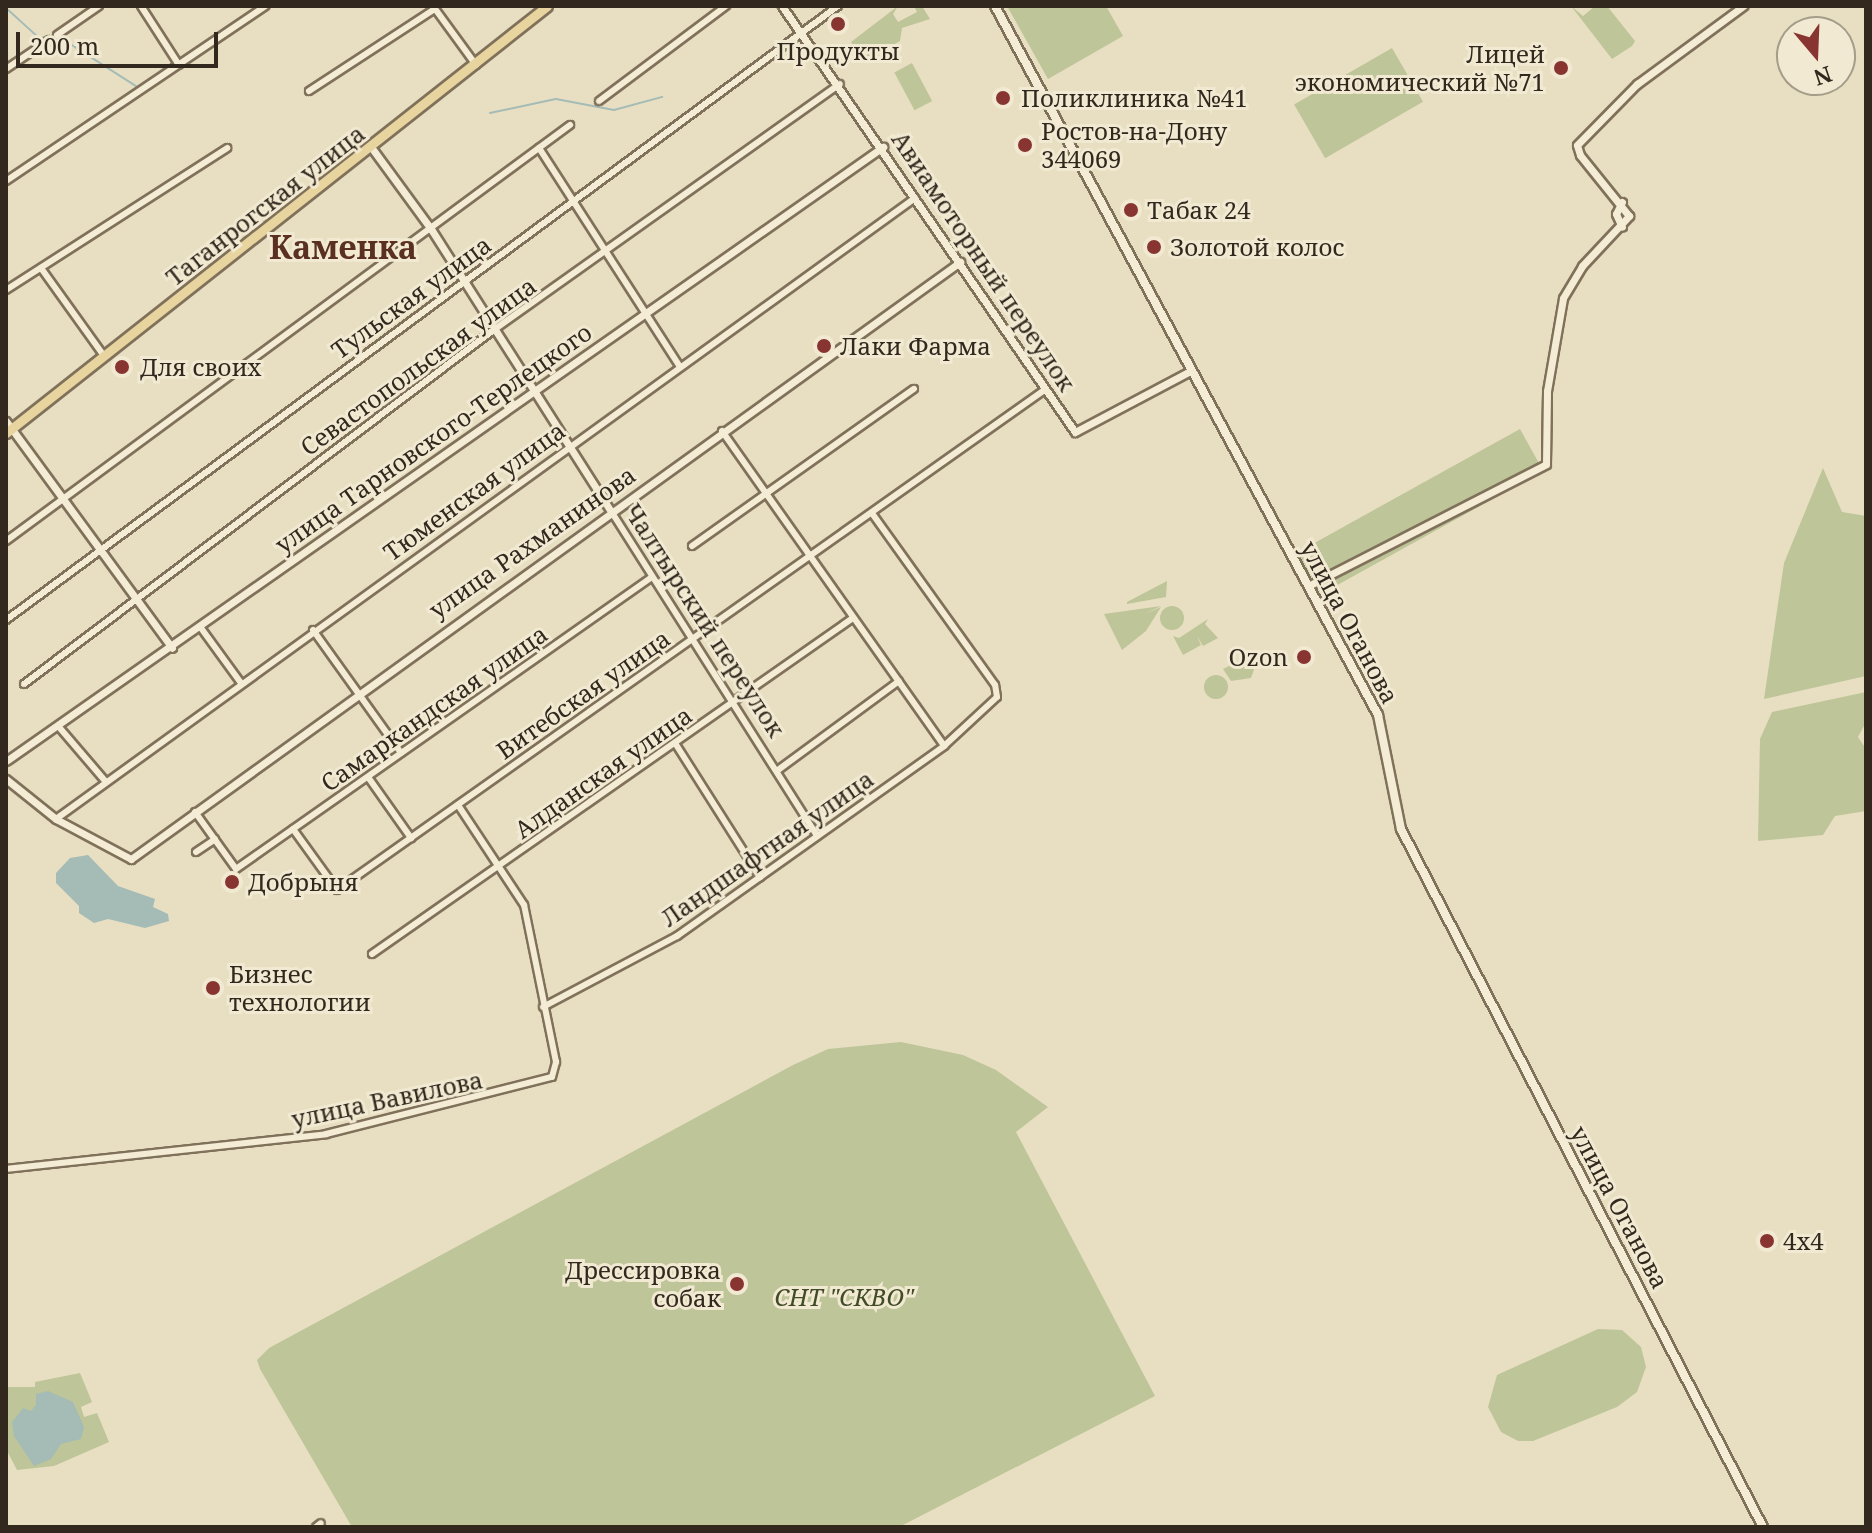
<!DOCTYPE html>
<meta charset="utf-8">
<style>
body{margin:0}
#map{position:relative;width:1872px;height:1533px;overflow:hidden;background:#e8dfc2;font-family:"Noto Serif",serif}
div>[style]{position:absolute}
.green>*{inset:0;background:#bec598;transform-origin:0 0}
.round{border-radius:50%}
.water>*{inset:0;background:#a4bbb6}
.stream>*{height:2px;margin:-1px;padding:0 1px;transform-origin:1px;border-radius:1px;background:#a4bbb6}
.roads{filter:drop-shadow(2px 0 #80715b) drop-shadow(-2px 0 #80715b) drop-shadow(0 2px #80715b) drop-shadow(0 -2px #80715b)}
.minor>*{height:6px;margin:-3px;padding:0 3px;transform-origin:3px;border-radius:3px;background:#f4ecd4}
.tertiary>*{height:7px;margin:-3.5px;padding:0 3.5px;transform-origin:3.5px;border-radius:3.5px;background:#f4ecd4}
.secondary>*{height:8px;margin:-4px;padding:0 4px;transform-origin:4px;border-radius:4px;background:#f4ecd4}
.primary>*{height:9px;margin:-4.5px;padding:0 4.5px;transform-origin:4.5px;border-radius:4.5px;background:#e8d49e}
.dots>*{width:22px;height:22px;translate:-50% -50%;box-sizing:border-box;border:4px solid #f1e9d1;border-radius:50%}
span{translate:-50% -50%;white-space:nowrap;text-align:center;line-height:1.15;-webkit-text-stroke:6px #f1e9d1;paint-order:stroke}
.poi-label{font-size:24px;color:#32281e}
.right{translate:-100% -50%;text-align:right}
.left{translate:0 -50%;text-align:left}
.street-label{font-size:24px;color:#32281e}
.park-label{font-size:24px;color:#414c27;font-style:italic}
.district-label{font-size:32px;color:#593022;font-weight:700}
.frame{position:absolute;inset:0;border:8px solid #32281e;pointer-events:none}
.north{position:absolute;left:1776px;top:16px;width:80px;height:80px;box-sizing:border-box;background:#f1e9d1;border:2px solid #a59c89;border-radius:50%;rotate:161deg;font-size:22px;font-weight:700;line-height:32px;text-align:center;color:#32281e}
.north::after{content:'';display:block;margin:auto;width:28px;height:36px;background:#883532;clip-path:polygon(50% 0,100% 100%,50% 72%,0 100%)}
.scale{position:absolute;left:16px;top:32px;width:202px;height:36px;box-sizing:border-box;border:4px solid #32281e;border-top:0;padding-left:10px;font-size:24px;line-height:28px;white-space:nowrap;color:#32281e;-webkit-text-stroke:6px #f1e9d1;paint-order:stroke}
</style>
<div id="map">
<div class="green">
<div style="clip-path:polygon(898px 6px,893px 14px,898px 22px,917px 12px,914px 6px,922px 6px,930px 19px,902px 28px,900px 41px,864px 62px,851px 42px)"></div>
<div style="clip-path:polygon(1007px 6px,1106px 6px,1123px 36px,1048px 79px)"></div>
<div style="clip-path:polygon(1571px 6px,1583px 16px,1595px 6px,1607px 6px,1635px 41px,1632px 46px,1612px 59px)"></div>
<div style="left:1392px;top:48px;width:62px;height:113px;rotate:60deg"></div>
<div style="left:912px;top:63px;width:43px;height:20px;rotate:62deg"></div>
<div style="left:1520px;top:429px;width:48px;height:254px;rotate:61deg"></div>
<div style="clip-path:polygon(1823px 468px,1842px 512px,1866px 516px,1866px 676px,1764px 699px,1784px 563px)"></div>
<div style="clip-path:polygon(1167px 581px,1166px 597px,1127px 604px,1127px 602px)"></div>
<div class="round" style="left:1160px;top:606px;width:24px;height:24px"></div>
<div style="clip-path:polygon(1161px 606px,1145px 614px,1161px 607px,1146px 631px,1122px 650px,1104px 614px)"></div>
<div style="clip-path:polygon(1208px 619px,1205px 624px,1218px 638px,1203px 646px,1197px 636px,1201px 645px,1183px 655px,1173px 636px,1179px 638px)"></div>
<div style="clip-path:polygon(1253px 654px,1256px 664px,1251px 678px,1231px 681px,1223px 669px)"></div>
<div class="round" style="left:1204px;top:675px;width:24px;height:24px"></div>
<div style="clip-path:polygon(1866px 692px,1866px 722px,1858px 737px,1866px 749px,1866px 811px,1835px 816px,1823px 835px,1758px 841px,1760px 739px,1772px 712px)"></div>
<div style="clip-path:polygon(901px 1042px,963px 1055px,996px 1070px,1048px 1107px,1016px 1132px,1155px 1396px,899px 1527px,352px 1527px,260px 1369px,257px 1360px,269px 1348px,793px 1065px,828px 1049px)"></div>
<div style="clip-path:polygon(1598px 1329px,1622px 1330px,1641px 1347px,1646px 1367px,1637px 1392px,1617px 1407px,1533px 1441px,1518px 1441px,1501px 1432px,1488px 1407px,1497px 1375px)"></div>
<div style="clip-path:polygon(80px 1373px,92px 1402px,81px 1407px,84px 1417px,97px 1413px,109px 1442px,54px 1466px,17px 1470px,6px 1449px,6px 1387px,35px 1387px,35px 1382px)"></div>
</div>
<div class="water">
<div style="clip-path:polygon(88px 855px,118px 886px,155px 899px,153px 907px,168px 914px,169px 921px,145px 928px,108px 919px,94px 923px,79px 913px,79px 906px,56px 883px,56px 873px,70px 858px)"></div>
<div style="clip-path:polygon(48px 1391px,73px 1402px,84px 1427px,81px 1439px,61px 1444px,51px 1459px,34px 1466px,14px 1436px,12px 1422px,23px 1408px,31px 1411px,36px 1405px,36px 1394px)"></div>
</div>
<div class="stream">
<div style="left:6px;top:8px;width:43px;rotate:42.2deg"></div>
<div style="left:38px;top:37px;width:26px;rotate:7deg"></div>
<div style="left:64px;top:40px;width:85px;rotate:32.6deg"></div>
<div style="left:490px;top:113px;width:67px;rotate:-12deg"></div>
<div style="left:556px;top:99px;width:59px;rotate:10.7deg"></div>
<div style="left:614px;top:110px;width:50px;rotate:-15.2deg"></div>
</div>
<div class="roads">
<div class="minor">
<div style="left:141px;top:6px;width:70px;rotate:57.2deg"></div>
<div style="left:433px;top:6px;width:73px;rotate:53.9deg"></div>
<div style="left:57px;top:35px;width:51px;rotate:-34.6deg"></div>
<div style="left:6px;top:69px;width:52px;rotate:-34deg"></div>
<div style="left:309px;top:91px;width:150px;rotate:-33.1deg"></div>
<div style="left:599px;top:101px;width:159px;rotate:-36.8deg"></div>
<div style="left:539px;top:148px;width:260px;rotate:57.2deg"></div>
<div style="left:6px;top:181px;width:313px;rotate:-34deg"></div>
<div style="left:41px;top:268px;width:108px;rotate:54.4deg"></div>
<div style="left:6px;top:290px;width:263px;rotate:-32.7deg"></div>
<div style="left:722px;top:431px;width:385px;rotate:54.8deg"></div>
<div style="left:611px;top:511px;width:385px;rotate:57.6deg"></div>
<div style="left:6px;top:541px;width:701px;rotate:-36.41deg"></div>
<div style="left:692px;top:546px;width:272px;rotate:-35.3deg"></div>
<div style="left:6px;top:620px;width:1034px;rotate:-36.43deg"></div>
<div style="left:201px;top:628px;width:68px;rotate:54deg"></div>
<div style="left:313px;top:630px;width:151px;rotate:54.4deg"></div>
<div style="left:24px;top:684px;width:590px;rotate:-37.01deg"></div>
<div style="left:495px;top:329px;width:423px;rotate:-35.4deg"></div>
<div style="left:59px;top:727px;width:72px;rotate:49.5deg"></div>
<div style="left:675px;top:743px;width:159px;rotate:57.6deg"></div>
<div style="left:778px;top:770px;width:150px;rotate:-36.3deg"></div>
<div style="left:368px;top:777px;width:75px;rotate:54.8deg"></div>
<div style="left:195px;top:812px;width:70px;rotate:54.3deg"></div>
<div style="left:236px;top:869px;width:508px;rotate:-35.07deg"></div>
<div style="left:56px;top:819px;width:1060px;rotate:-35.86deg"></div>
<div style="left:293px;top:829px;width:75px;rotate:54.2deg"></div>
<div style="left:337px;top:890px;width:868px;rotate:-35.25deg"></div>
<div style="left:196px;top:852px;width:23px;rotate:-34deg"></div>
<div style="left:372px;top:954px;width:587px;rotate:-34.94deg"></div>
<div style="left:543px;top:1007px;width:152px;rotate:-27.9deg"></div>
<div style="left:677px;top:936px;width:328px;rotate:-35.4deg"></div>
<div style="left:944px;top:746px;width:72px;rotate:-42.8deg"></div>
<div style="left:997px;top:697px;width:12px;rotate:-99deg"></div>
<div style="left:995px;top:685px;width:211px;rotate:-125.6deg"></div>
<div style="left:6px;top:1169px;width:322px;rotate:-6.2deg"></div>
<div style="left:326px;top:1134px;width:233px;rotate:-14.2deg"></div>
<div style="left:552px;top:1077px;width:16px;rotate:-75deg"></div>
<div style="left:556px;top:1062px;width:160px;rotate:-101.5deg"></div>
<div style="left:524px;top:905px;width:120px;rotate:-123.4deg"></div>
<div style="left:316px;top:1527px;width:6px;rotate:-39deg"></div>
</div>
<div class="tertiary">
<div style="left:782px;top:6px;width:517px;rotate:55.48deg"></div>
<div style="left:1075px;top:432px;width:132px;rotate:-27.9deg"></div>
<div style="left:371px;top:147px;width:102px;rotate:53.8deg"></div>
<div style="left:431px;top:229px;width:333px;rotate:57.5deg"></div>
<div style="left:1622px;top:202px;width:13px;rotate:117deg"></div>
<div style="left:1616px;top:214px;width:14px;rotate:65deg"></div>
<div style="left:6px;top:421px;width:281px;rotate:53.8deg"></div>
<div style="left:1308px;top:586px;width:267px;rotate:-27.1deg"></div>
<div style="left:1546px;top:464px;width:73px;rotate:-89.2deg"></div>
<div style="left:1547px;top:391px;width:94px;rotate:-80.2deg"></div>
<div style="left:1563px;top:298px;width:37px;rotate:-59deg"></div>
<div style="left:1582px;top:266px;width:69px;rotate:-46.8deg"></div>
<div style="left:1629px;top:216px;width:78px;rotate:-128.8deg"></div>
<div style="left:1580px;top:155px;width:10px;rotate:-107deg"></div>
<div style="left:1577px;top:145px;width:86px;rotate:-45.5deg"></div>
<div style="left:1637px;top:84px;width:132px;rotate:-36.3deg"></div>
<div style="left:6px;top:761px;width:1071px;rotate:-35deg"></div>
<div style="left:6px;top:779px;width:64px;rotate:38.7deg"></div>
<div style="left:56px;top:819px;width:85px;rotate:28.1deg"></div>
<div style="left:131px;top:859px;width:1022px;rotate:-35.76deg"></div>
</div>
<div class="secondary">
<div style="left:995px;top:6px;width:806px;rotate:61.62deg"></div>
<div style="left:1378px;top:715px;width:116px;rotate:78.6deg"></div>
<div style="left:1401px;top:829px;width:786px;rotate:62.59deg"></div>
</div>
<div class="primary">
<div style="left:6px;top:433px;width:689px;rotate:-38.28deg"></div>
</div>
</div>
<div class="dots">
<div style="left:838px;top:24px;background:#883532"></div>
<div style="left:1561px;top:68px;background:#883532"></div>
<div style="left:1003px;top:98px;background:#883532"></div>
<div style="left:1025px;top:145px;background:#883532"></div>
<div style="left:1131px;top:210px;background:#883532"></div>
<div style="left:1154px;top:247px;background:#883532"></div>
<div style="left:824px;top:346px;background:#883532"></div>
<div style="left:122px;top:367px;background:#883532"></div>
<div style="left:1304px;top:657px;background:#883532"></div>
<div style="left:232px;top:882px;background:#883532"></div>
<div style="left:213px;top:988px;background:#883532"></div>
<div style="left:1767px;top:1241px;background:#883532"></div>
<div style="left:737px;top:1284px;background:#883532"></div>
</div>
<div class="poi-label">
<span style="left:838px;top:51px">Продукты</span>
<span class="right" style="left:1545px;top:68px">Лицей<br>экономический №71</span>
<span class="left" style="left:1021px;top:98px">Поликлиника №41</span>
<span class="left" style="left:1041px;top:145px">Ростов-на-Дону<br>344069</span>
<span class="left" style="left:1147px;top:210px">Табак 24</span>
<span class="left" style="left:1170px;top:247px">Золотой колос</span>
<span class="left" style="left:840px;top:346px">Лаки Фарма</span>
<span class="left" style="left:140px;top:367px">Для своих</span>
<span class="right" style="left:1288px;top:657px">Ozon</span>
<span class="left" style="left:248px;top:882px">Добрыня</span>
<span class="left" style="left:229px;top:988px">Бизнес<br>технологии</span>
<span class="left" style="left:1783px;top:1241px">4х4</span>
<span class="right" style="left:721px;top:1284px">Дрессировка<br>собак</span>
</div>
<div class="street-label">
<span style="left:265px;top:205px;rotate:-38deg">Таганрогская улица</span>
<span style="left:984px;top:261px;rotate:56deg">Авиамоторный переулок</span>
<span style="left:411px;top:297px;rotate:-36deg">Тульская улица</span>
<span style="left:418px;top:366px;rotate:-36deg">Севастопольская улица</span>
<span style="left:433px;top:438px;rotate:-35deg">улица Тарновского-Терлецкого</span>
<span style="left:474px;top:491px;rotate:-36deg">Тюменская улица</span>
<span style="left:532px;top:542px;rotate:-35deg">улица Рахманинова</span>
<span style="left:705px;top:620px;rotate:57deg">Чалтырский переулок</span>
<span style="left:1350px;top:622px;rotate:62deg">улица Оганова</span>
<span style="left:583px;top:694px;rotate:-35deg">Витебская улица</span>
<span style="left:434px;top:708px;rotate:-35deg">Самаркандская улица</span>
<span style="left:603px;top:772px;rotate:-35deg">Алданская улица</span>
<span style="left:767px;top:848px;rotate:-35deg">Ландшафтная улица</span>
<span style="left:387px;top:1099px;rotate:-12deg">улица Вавилова</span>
<span style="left:1620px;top:1207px;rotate:62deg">улица Оганова</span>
</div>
<div class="park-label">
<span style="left:844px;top:1297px">СНТ "СКВО"</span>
</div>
<div class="district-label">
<span style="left:343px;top:247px">Каменка</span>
</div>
<div class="frame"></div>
<div class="north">N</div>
<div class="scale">200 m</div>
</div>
